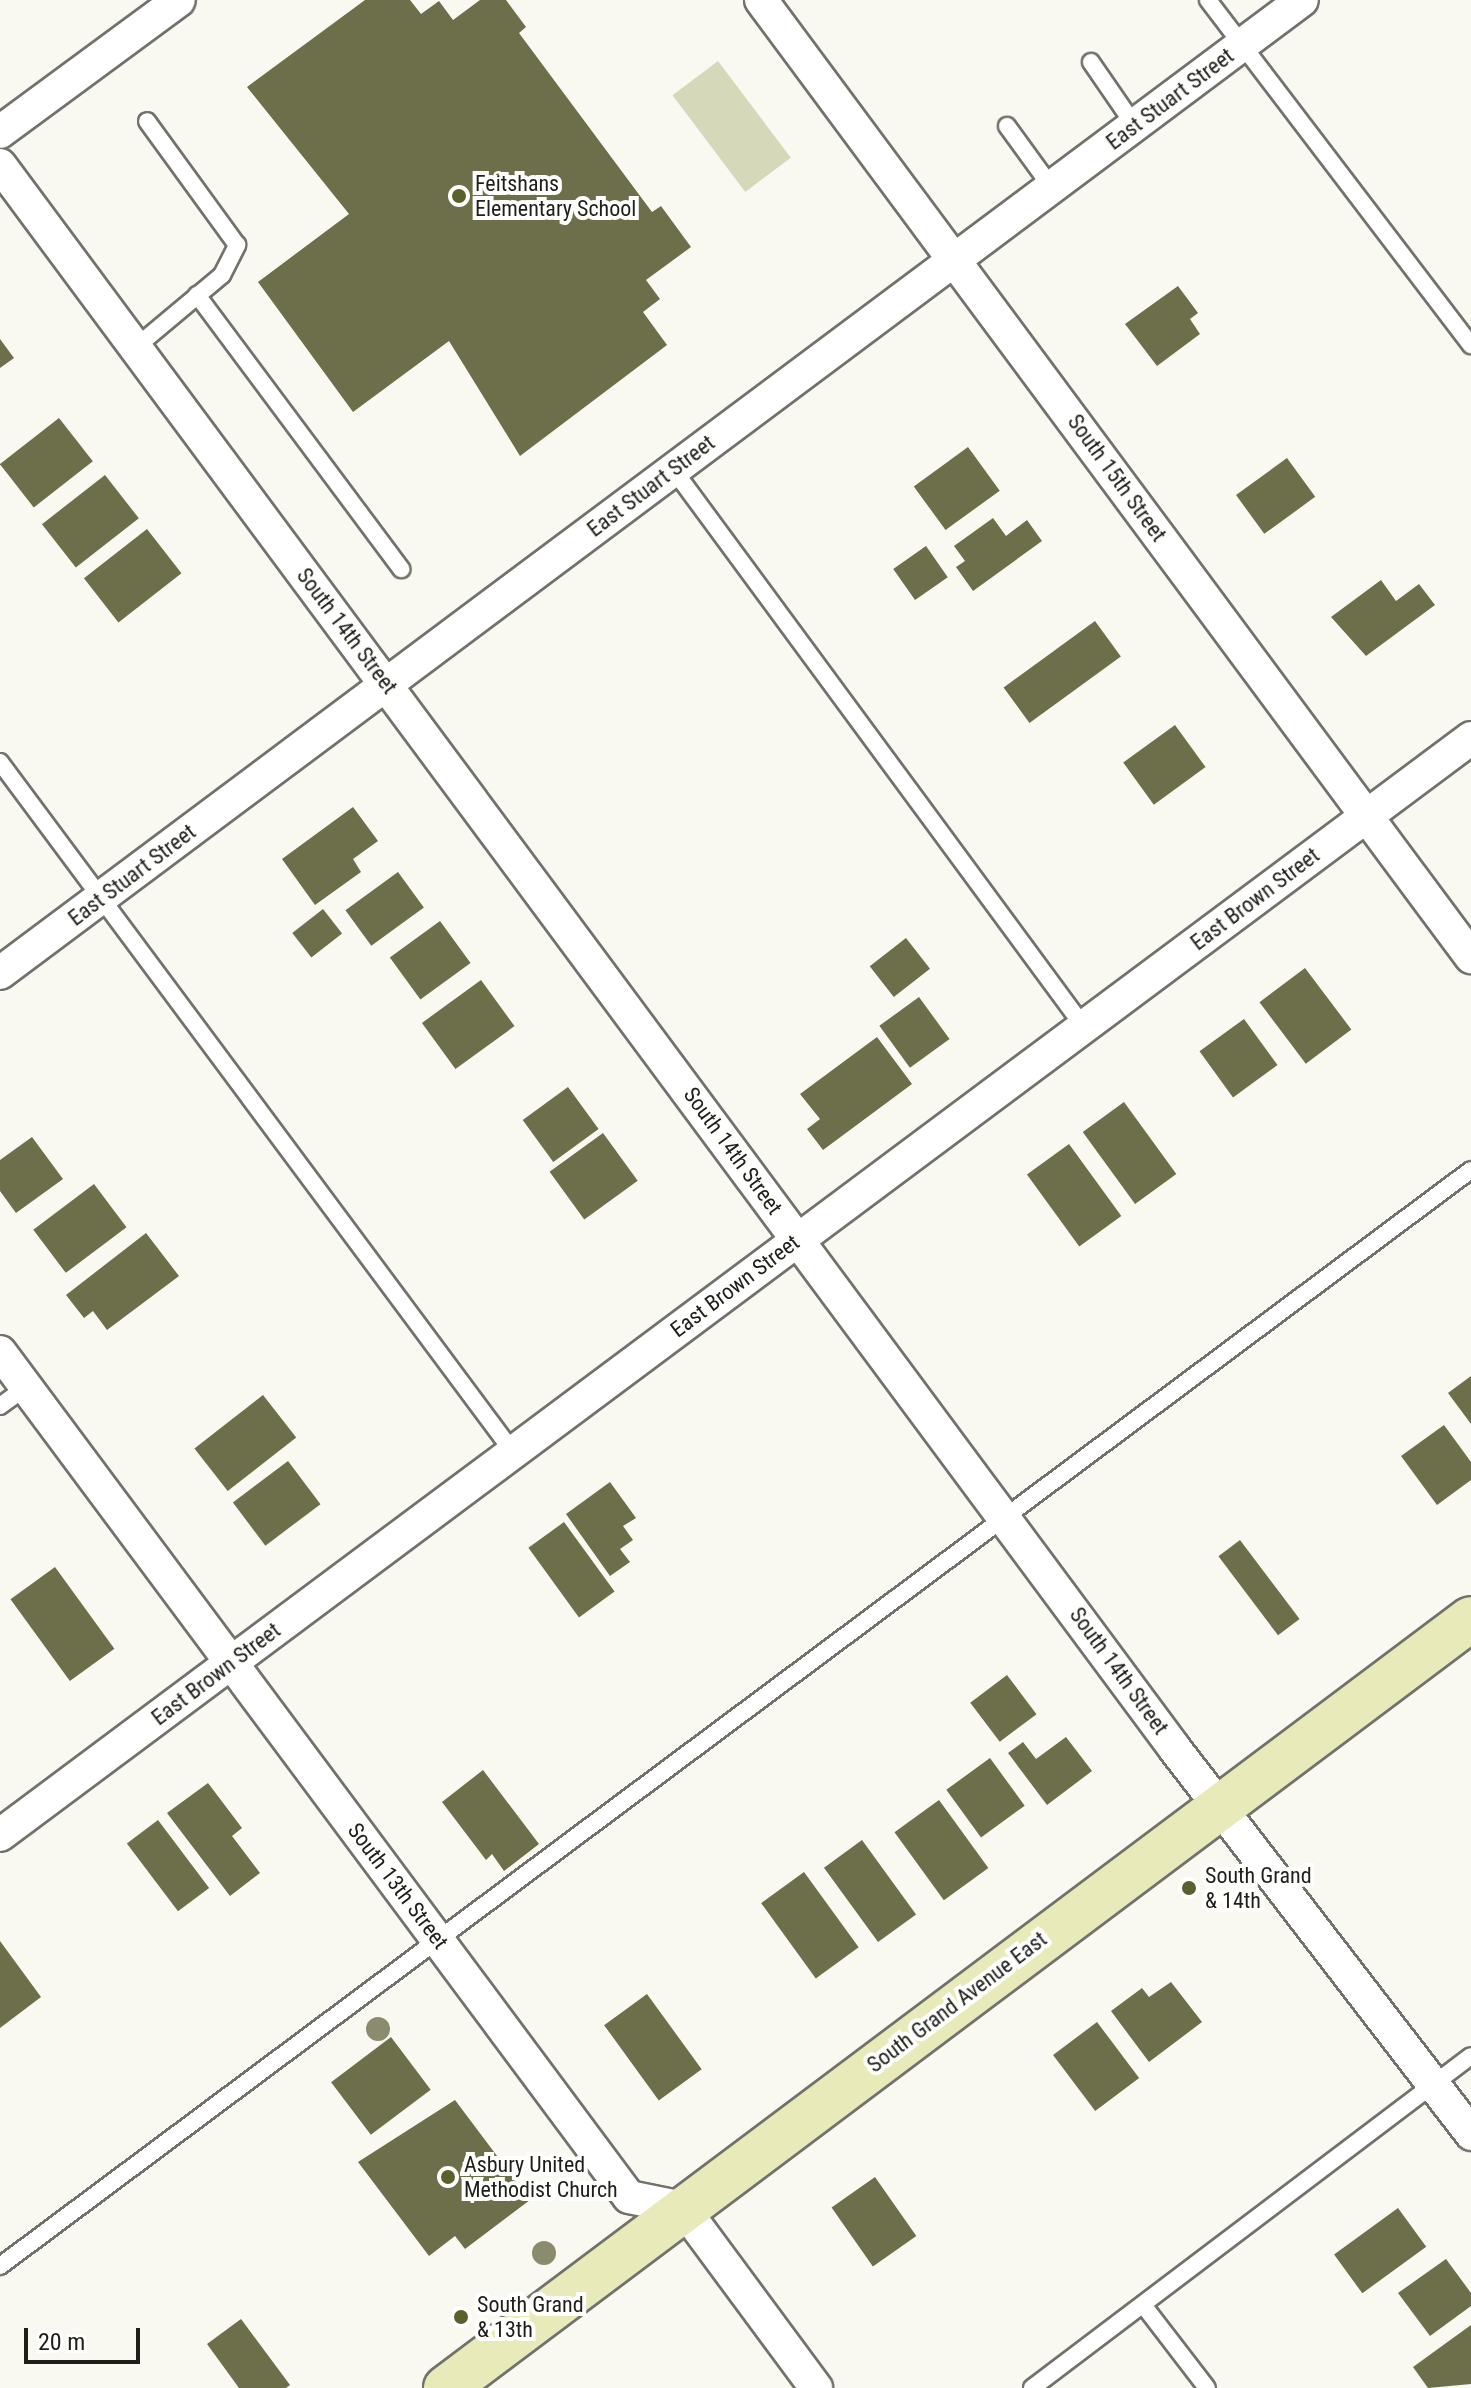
<!DOCTYPE html>
<style>
body{margin:0}
#map{position:relative;width:1471px;height:2388px;overflow:hidden;background:#f9f9f2;font-family:"Roboto Condensed",sans-serif}
div>[style]{position:absolute}
.green>*{inset:0;background:#d6d9b9;transform-origin:0 0}
.building>*{inset:0;background:#6c6f49;transform-origin:0 0}
.roads{filter:drop-shadow(2px 0 #72726c) drop-shadow(-2px 0 #72726c) drop-shadow(0 2px #72726c) drop-shadow(0 -2px #72726c)}
.lane>*{height:16px;margin:-8px;padding:0 8px;transform-origin:8px;border-radius:8px;background:#fff}
.street>*{height:32px;margin:-16px;padding:0 16px;transform-origin:16px;border-radius:16px;background:#fff}
.secondary>*{height:44px;margin:-22px;padding:0 22px;transform-origin:22px;border-radius:22px;background:#e8eaba}
.trees>*{width:24px;height:24px;margin:-12px;border-radius:50%;background:#8a8c6d}
.dots>*{width:22px;height:22px;translate:-50% -50%;box-sizing:border-box;border:4px solid #fffffe;border-radius:50%}
span{translate:-50% -50%;white-space:nowrap;text-align:center;line-height:1.15;-webkit-text-stroke:8px #fffffe;paint-order:stroke}
.street-label{font-size:22px;color:#1e1e1b}
.poi-label{font-size:22px;color:#1e1e1b}
.left{translate:0 -50%;text-align:left}
.scale{position:absolute;left:24px;top:2328px;width:116px;height:36px;box-sizing:border-box;border:4px solid #1e1e1b;border-top:0;padding-left:10px;font-size:24px;line-height:28px;white-space:nowrap;color:#1e1e1b;-webkit-text-stroke:6px #fffffe;paint-order:stroke}
</style>
<div id="map">
<div class="green">
<div style="left:718px;top:61px;width:121px;height:57px;rotate:53deg"></div>
</div>
<div class="building">
<div style="clip-path:polygon(365px 0,410px 0,421px 14px,439px 1px,453px 20px,480px 0,506px 0,526px 27px,519px 33px,652px 212px,661px 206px,691px 247px,646px 280px,660px 299px,643px 312px,667px 345px,520px 456px,449px 341px,353px 412px,258px 282px,349px 214px,247px 87px)"></div>
<div style="clip-path:polygon(1178px 286px,1198px 313px,1190px 319px,1200px 334px,1157px 366px,1125px 324px)"></div>
<div style="clip-path:polygon(0 339px,14px 358px,0 368px)"></div>
<div style="left:59px;top:418px;width:55px;height:75px;rotate:52deg"></div>
<div style="left:968px;top:447px;width:54px;height:67px;rotate:54deg"></div>
<div style="left:1287px;top:458px;width:48px;height:63px;rotate:54deg"></div>
<div style="left:105px;top:475px;width:55px;height:80px;rotate:52deg"></div>
<div style="clip-path:polygon(993px 518px,1006px 536px,1027px 520px,1042px 541px,973px 591px,956px 567px,965px 561px,954px 546px)"></div>
<div style="left:147px;top:529px;width:56px;height:80px;rotate:52deg"></div>
<div style="left:926px;top:546px;width:38px;height:40px;rotate:55deg"></div>
<div style="clip-path:polygon(1381px 580px,1396px 601px,1419px 584px,1435px 605px,1366px 656px,1331px 617px)"></div>
<div style="left:1095px;top:621px;width:44px;height:113px;rotate:54deg"></div>
<div style="left:1175px;top:725px;width:52px;height:64px;rotate:54deg"></div>
<div style="clip-path:polygon(353px 807px,378px 841px,353px 859px,361px 872px,315px 905px,282px 859px)"></div>
<div style="left:398px;top:872px;width:44px;height:65px;rotate:54deg"></div>
<div style="left:323px;top:909px;width:31px;height:39px;rotate:52deg"></div>
<div style="left:440px;top:921px;width:52px;height:62px;rotate:54deg"></div>
<div style="left:906px;top:938px;width:39px;height:46px;rotate:52deg"></div>
<div style="left:1305px;top:968px;width:77px;height:57px;rotate:53deg"></div>
<div style="left:481px;top:980px;width:57px;height:73px;rotate:54deg"></div>
<div style="left:919px;top:997px;width:52px;height:49px;rotate:54deg"></div>
<div style="left:1244px;top:1019px;width:57px;height:55px;rotate:54deg"></div>
<div style="clip-path:polygon(877px 1037px,912px 1084px,823px 1150px,807px 1129px,820px 1119px,800px 1094px)"></div>
<div style="left:568px;top:1087px;width:52px;height:56px;rotate:54deg"></div>
<div style="left:1124px;top:1102px;width:89px;height:51px;rotate:54deg"></div>
<div style="left:603px;top:1133px;width:59px;height:66px;rotate:54deg"></div>
<div style="clip-path:polygon(32px 1137px,63px 1179px,16px 1213px,0 1191px,0 1160px)"></div>
<div style="left:1069px;top:1144px;width:89px;height:52px;rotate:54deg"></div>
<div style="left:94px;top:1184px;width:54px;height:76px;rotate:53deg"></div>
<div style="clip-path:polygon(146px 1233px,179px 1276px,107px 1330px,93px 1311px,84px 1318px,66px 1295px)"></div>
<div style="clip-path:polygon(1471px 1376px,1471px 1424px,1448px 1393px)"></div>
<div style="left:263px;top:1395px;width:54px;height:87px;rotate:52deg"></div>
<div style="clip-path:polygon(1444px 1425px,1471px 1462px,1471px 1480px,1437px 1505px,1401px 1456px)"></div>
<div style="left:288px;top:1461px;width:54px;height:69px;rotate:53deg"></div>
<div style="clip-path:polygon(610px 1482px,636px 1518px,623px 1526px,633px 1540px,620px 1549px,630px 1562px,610px 1576px,566px 1514px)"></div>
<div style="left:564px;top:1522px;width:86px;height:44px;rotate:54deg"></div>
<div style="left:1240px;top:1540px;width:99px;height:27px;rotate:53deg"></div>
<div style="left:55px;top:1567px;width:101px;height:55px;rotate:54deg"></div>
<div style="left:1007px;top:1675px;width:49px;height:46px;rotate:53deg"></div>
<div style="clip-path:polygon(1066px 1737px,1092px 1771px,1047px 1805px,1008px 1753px,1023px 1742px,1036px 1759px)"></div>
<div style="left:990px;top:1758px;width:59px;height:54px;rotate:54deg"></div>
<div style="clip-path:polygon(483px 1770px,539px 1844px,504px 1871px,492px 1854px,486px 1860px,442px 1802px)"></div>
<div style="clip-path:polygon(208px 1783px,242px 1828px,232px 1836px,260px 1873px,230px 1896px,167px 1813px)"></div>
<div style="left:939px;top:1800px;width:84px;height:55px;rotate:54deg"></div>
<div style="left:158px;top:1820px;width:85px;height:39px;rotate:53deg"></div>
<div style="left:862px;top:1840px;width:92px;height:47px;rotate:54deg"></div>
<div style="left:804px;top:1872px;width:93px;height:53px;rotate:54deg"></div>
<div style="clip-path:polygon(0 1941px,41px 1997px,0 2028px)"></div>
<div style="clip-path:polygon(1171px 1982px,1202px 2022px,1149px 2062px,1111px 2011px,1142px 1988px,1149px 1997px)"></div>
<div style="left:647px;top:1994px;width:93px;height:53px;rotate:54deg"></div>
<div style="left:1097px;top:2022px;width:70px;height:55px;rotate:53deg"></div>
<div style="left:391px;top:2037px;width:66px;height:75px;rotate:53deg"></div>
<div style="clip-path:polygon(455px 2100px,530px 2200px,465px 2249px,455px 2236px,429px 2256px,358px 2162px)"></div>
<div style="left:875px;top:2177px;width:72px;height:53px;rotate:55deg"></div>
<div style="left:1398px;top:2208px;width:48px;height:79px;rotate:54deg"></div>
<div style="clip-path:polygon(1446px 2259px,1471px 2293px,1471px 2306px,1430px 2336px,1398px 2293px)"></div>
<div style="clip-path:polygon(241px 2319px,290px 2385px,286px 2388px,239px 2388px,207px 2344px)"></div>
<div style="clip-path:polygon(1471px 2325px,1471px 2384px,1428px 2388px,1413px 2367px)"></div>
</div>
<div class="roads">
<div class="lane">
<div style="left:1208px;top:0;width:434px;rotate:52.7deg"></div>
<div style="left:1091px;top:62px;width:78px;rotate:55.5deg"></div>
<div style="left:1007px;top:126px;width:77px;rotate:54deg"></div>
<div style="left:197px;top:295px;width:342px;rotate:53.3deg"></div>
<div style="left:136px;top:347px;width:112px;rotate:-39.9deg"></div>
<div style="left:222px;top:275px;width:34px;rotate:-63deg"></div>
<div style="left:237px;top:245px;width:153px;rotate:-126deg"></div>
<div style="left:673px;top:469px;width:693px;rotate:53.63deg"></div>
<div style="left:0;top:762px;width:860px;rotate:53.37deg"></div>
<div style="left:0;top:1406px;width:32px;rotate:-36deg"></div>
<div style="left:0;top:2266px;width:1834px;rotate:-36.69deg"></div>
<div style="left:1144px;top:2306px;width:103px;rotate:52.5deg"></div>
<div style="left:1032px;top:2388px;width:550px;rotate:-37.1deg"></div>
</div>
<div class="street">
<div style="left:761px;top:0;width:1192px;rotate:53.43deg"></div>
<div style="left:0;top:132px;width:222px;rotate:-36.4deg"></div>
<div style="left:0;top:165px;width:1972px;rotate:53.43deg"></div>
<div style="left:1175px;top:1749px;width:486px;rotate:52.4deg"></div>
<div style="left:0;top:973px;width:1625px;rotate:-36.77deg"></div>
<div style="left:0;top:1352px;width:1053px;rotate:53.34deg"></div>
<div style="left:629px;top:2197px;width:55px;rotate:11.5deg"></div>
<div style="left:683px;top:2208px;width:224px;rotate:53.5deg"></div>
<div style="left:0;top:1835px;width:1835px;rotate:-36.71deg"></div>
</div>
<div class="secondary">
<div style="left:446px;top:2388px;width:1281px;rotate:-36.88deg"></div>
</div>
</div>
<div class="trees">
<div style="left:378px;top:2029px"></div>
<div style="left:544px;top:2253px"></div>
</div>
<div class="dots">
<div style="left:459px;top:196px;background:#5c602d"></div>
<div style="left:1189px;top:1888px;background:#5c602d"></div>
<div style="left:448px;top:2177px;background:#5c602d"></div>
<div style="left:461px;top:2317px;background:#5c602d"></div>
</div>
<div class="street-label">
<span style="left:1170px;top:99px;rotate:-37deg">East Stuart Street</span>
<span style="left:1117px;top:478px;rotate:54deg">South 15th Street</span>
<span style="left:651px;top:486px;rotate:-37deg">East Stuart Street</span>
<span style="left:347px;top:631px;rotate:53deg">South 14th Street</span>
<span style="left:132px;top:875px;rotate:-37deg">East Stuart Street</span>
<span style="left:1255px;top:899px;rotate:-37deg">East Brown Street</span>
<span style="left:733px;top:1151px;rotate:54deg">South 14th Street</span>
<span style="left:735px;top:1286px;rotate:-37deg">East Brown Street</span>
<span style="left:1119px;top:1671px;rotate:54deg">South 14th Street</span>
<span style="left:216px;top:1674px;rotate:-37deg">East Brown Street</span>
<span style="left:398px;top:1886px;rotate:53deg">South 13th Street</span>
<span style="left:957px;top:2002px;rotate:-37deg">South Grand Avenue East</span>
</div>
<div class="poi-label">
<span class="left" style="left:475px;top:196px">Feitshans<br>Elementary School</span>
<span class="left" style="left:1205px;top:1888px">South Grand<br>&amp; 14th</span>
<span class="left" style="left:464px;top:2177px">Asbury United<br>Methodist Church</span>
<span class="left" style="left:477px;top:2317px">South Grand<br>&amp; 13th</span>
</div>
<div class="scale">20 m</div>
</div>
